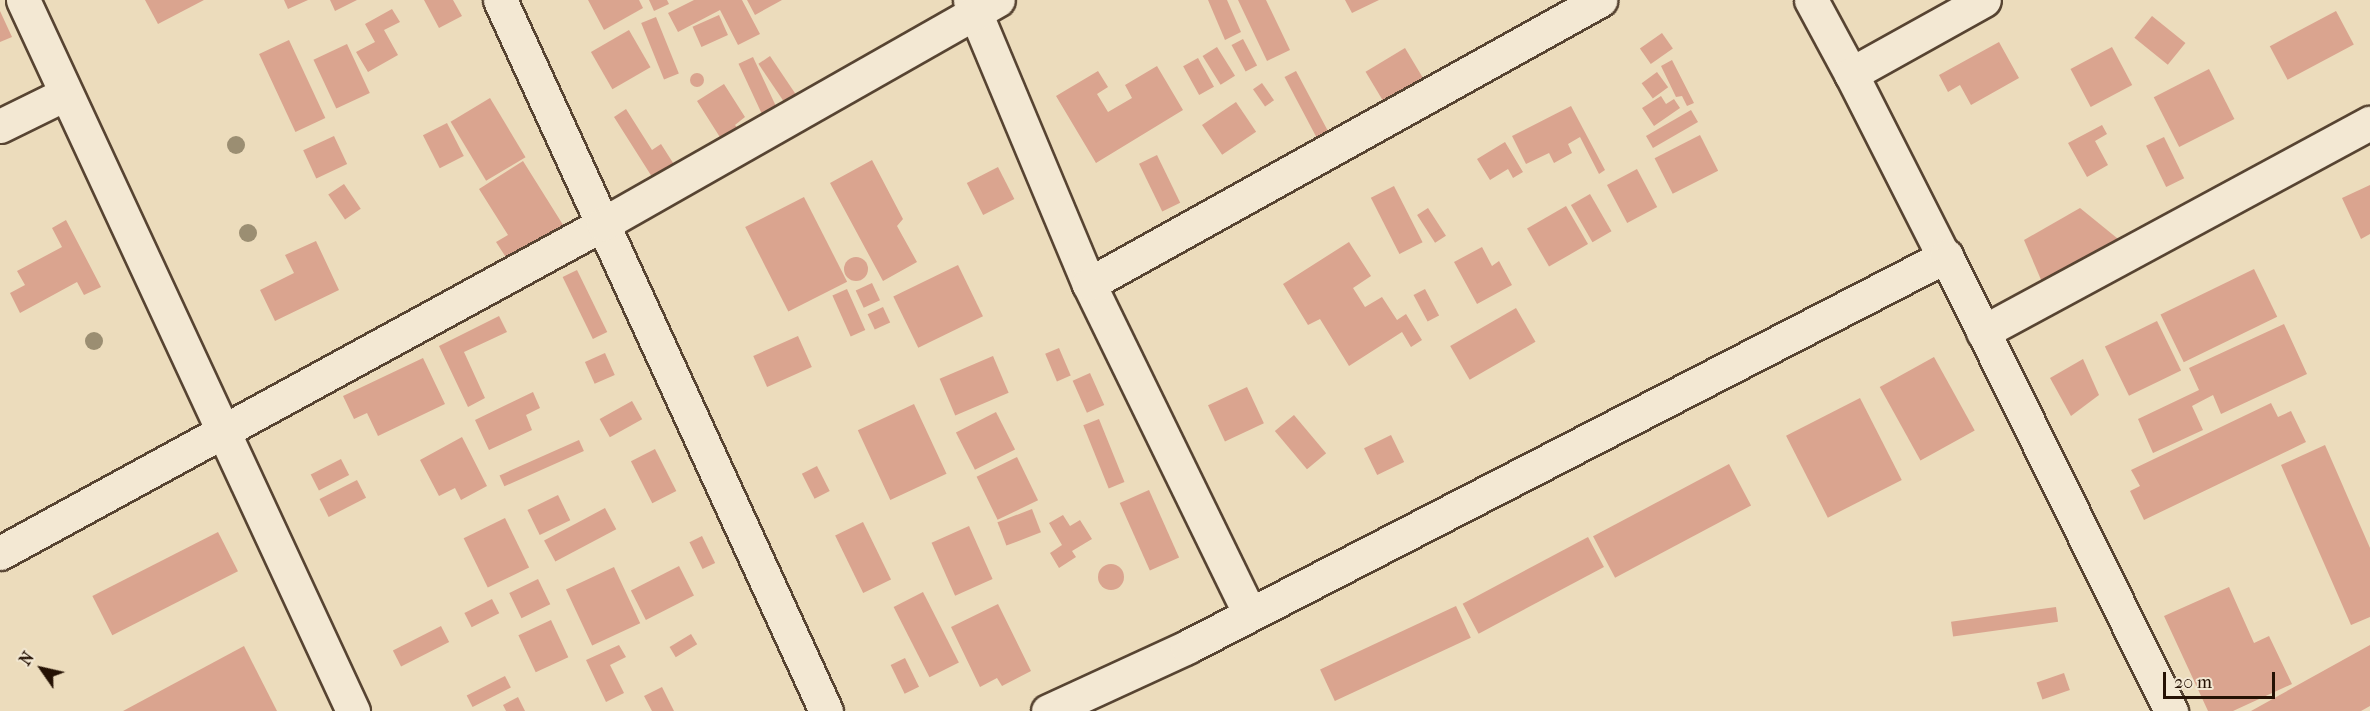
<!DOCTYPE html>
<style>
body{margin:0}
#map{position:relative;width:2370px;height:711px;overflow:hidden;background:#ecdcbc;font-family:"IM FELL French Canon",serif}
div>[style]{position:absolute}
.building>*{inset:0;background:#daa48f;transform-origin:0 0}
.round{border-radius:50%}
.roads{filter:drop-shadow(2px 0 #574432) drop-shadow(-2px 0 #574432) drop-shadow(0 2px #574432) drop-shadow(0 -2px #574432)}
.minor>*{height:33px;margin:-16.5px;padding:0 16.5px;transform-origin:16.5px;border-radius:16.5px;background:#f3e8d3}
.trees>*{width:18px;height:18px;margin:-9px;border-radius:50%;background:#9b8e72}
span{translate:-50% -50%;white-space:nowrap;text-align:center;line-height:1.15;-webkit-text-stroke:5px #f3e8d3;paint-order:stroke}
.north{position:absolute;left:12px;top:639px;width:60px;height:60px;-webkit-text-stroke:4px #f3e8d3;paint-order:stroke;rotate:304deg;font-size:16px;font-weight:700;line-height:24px;text-align:center;color:#251204}
.north::after{content:'';display:block;margin:auto;width:21px;height:27px;background:#251204;clip-path:polygon(50% 0,100% 100%,50% 72%,0 100%)}
.scale{position:absolute;left:2163px;top:672px;width:112px;height:27px;box-sizing:border-box;border:3px solid #251204;border-top:0;padding-left:8px;font-size:18px;line-height:21px;white-space:nowrap;color:#251204;-webkit-text-stroke:4px #f3e8d3;paint-order:stroke}
</style>
<div id="map">
<div class="building">
<div style="clip-path:polygon(145px 0,204px 0,158px 24px)"></div>
<div style="clip-path:polygon(284px 0,308px 0,288px 9px)"></div>
<div style="clip-path:polygon(330px 0,357px 0,335px 11px)"></div>
<div style="clip-path:polygon(424px 0,453px 0,462px 16px,439px 28px)"></div>
<div style="clip-path:polygon(588px 0,639px 0,643px 8px,604px 30px)"></div>
<div style="clip-path:polygon(649px 0,667px 0,669px 4px,654px 11px)"></div>
<div style="clip-path:polygon(694px 0,742px 0,760px 34px,738px 45px,720px 10px,678px 32px,668px 13px)"></div>
<div style="clip-path:polygon(747px 0,782px 0,755px 15px)"></div>
<div style="clip-path:polygon(1208px 0,1227px 0,1241px 32px,1225px 40px)"></div>
<div style="clip-path:polygon(1238px 0,1266px 0,1290px 50px,1267px 61px)"></div>
<div style="clip-path:polygon(1345px 0,1379px 0,1352px 13px)"></div>
<div style="clip-path:polygon(392px 9px,400px 22px,384px 30px,398px 55px,368px 72px,356px 52px,375px 42px,365px 24px)"></div>
<div style="clip-path:polygon(0 11px,12px 37px,0 42px)"></div>
<div style="left:2336px;top:11px;width:38px;height:75px;rotate:62deg"></div>
<div style="left:719px;top:15px;width:22px;height:29px;rotate:66deg"></div>
<div style="left:2152px;top:16px;width:43px;height:28px;rotate:39deg"></div>
<div style="left:656px;top:17px;width:61px;height:16px;rotate:68deg"></div>
<div style="left:629px;top:30px;width:43px;height:44px;rotate:60deg"></div>
<div style="left:1662px;top:33px;width:19px;height:27px;rotate:55deg"></div>
<div style="left:1243px;top:39px;width:30px;height:13px;rotate:62deg"></div>
<div style="left:289px;top:40px;width:86px;height:33px;rotate:65deg"></div>
<div style="clip-path:polygon(1999px 42px,2019px 78px,1971px 105px,1960px 85px,1948px 92px,1939px 75px)"></div>
<div style="left:347px;top:44px;width:54px;height:37px;rotate:65deg"></div>
<div style="left:1217px;top:47px;width:34px;height:17px;rotate:58deg"></div>
<div style="left:2112px;top:47px;width:43px;height:47px;rotate:62deg"></div>
<div style="left:1405px;top:48px;width:44px;height:46px;rotate:59deg"></div>
<div style="left:770px;top:56px;width:46px;height:14px;rotate:56deg"></div>
<div style="left:753px;top:57px;width:56px;height:16px;rotate:65deg"></div>
<div style="left:1198px;top:58px;width:33px;height:17px;rotate:61deg"></div>
<div style="clip-path:polygon(1672px 60px,1694px 103px,1687px 106px,1682px 96px,1676px 97px,1661px 66px)"></div>
<div style="clip-path:polygon(1157px 66px,1183px 110px,1096px 163px,1056px 96px,1098px 71px,1108px 87px,1097px 94px,1108px 112px,1132px 98px,1125px 85px)"></div>
<div style="left:2209px;top:69px;width:56px;height:62px;rotate:63deg"></div>
<div style="left:1296px;top:71px;width:72px;height:13px;rotate:62deg"></div>
<div style="left:1657px;top:72px;width:19px;height:19px;rotate:54deg"></div>
<div class="round" style="left:690px;top:73px;width:14px;height:14px"></div>
<div style="left:1262px;top:83px;width:21px;height:11px;rotate:55deg"></div>
<div style="clip-path:polygon(724px 84px,745px 117px,735px 125px,740px 131px,723px 142px,697px 101px)"></div>
<div style="clip-path:polygon(1661px 96px,1666px 104px,1674px 99px,1680px 108px,1654px 126px,1642px 108px)"></div>
<div style="left:490px;top:98px;width:69px;height:46px;rotate:59deg"></div>
<div style="left:1236px;top:102px;width:36px;height:41px;rotate:56deg"></div>
<div style="clip-path:polygon(1571px 106px,1605px 170px,1599px 174px,1580px 137px,1568px 144px,1572px 153px,1554px 163px,1549px 153px,1526px 164px,1512px 136px)"></div>
<div style="clip-path:polygon(626px 109px,652px 150px,661px 144px,675px 166px,654px 180px,614px 117px)"></div>
<div style="left:1691px;top:110px;width:14px;height:52px;rotate:60deg"></div>
<div style="left:447px;top:123px;width:37px;height:27px;rotate:63deg"></div>
<div style="clip-path:polygon(2102px 125px,2107px 134px,2095px 141px,2108px 165px,2087px 177px,2068px 143px)"></div>
<div style="left:1700px;top:135px;width:40px;height:51px;rotate:63deg"></div>
<div style="left:334px;top:136px;width:31px;height:34px;rotate:65deg"></div>
<div style="left:2164px;top:137px;width:46px;height:20px;rotate:64deg"></div>
<div style="clip-path:polygon(1505px 142px,1523px 172px,1513px 178px,1508px 169px,1490px 180px,1477px 159px)"></div>
<div style="left:1157px;top:155px;width:53px;height:20px;rotate:64deg"></div>
<div style="clip-path:polygon(872px 160px,903px 219px,897px 226px,917px 262px,883px 281px,830px 183px)"></div>
<div style="clip-path:polygon(523px 161px,570px 236px,509px 262px,496px 242px,508px 235px,479px 189px)"></div>
<div style="left:998px;top:167px;width:36px;height:35px;rotate:63deg"></div>
<div style="left:1637px;top:169px;width:43px;height:34px;rotate:62deg"></div>
<div style="left:344px;top:184px;width:30px;height:19px;rotate:56deg"></div>
<div style="clip-path:polygon(2370px 185px,2370px 234px,2361px 239px,2342px 198px)"></div>
<div style="left:1394px;top:186px;width:63px;height:26px;rotate:63deg"></div>
<div style="left:1590px;top:194px;width:43px;height:22px;rotate:60deg"></div>
<div style="left:804px;top:197px;width:95px;height:66px;rotate:63deg"></div>
<div style="left:1566px;top:206px;width:44px;height:45px;rotate:60deg"></div>
<div style="left:1428px;top:208px;width:33px;height:13px;rotate:57deg"></div>
<div style="clip-path:polygon(2080px 208px,2128px 247px,2045px 289px,2024px 240px)"></div>
<div style="clip-path:polygon(66px 220px,101px 287px,84px 295px,77px 282px,20px 313px,10px 293px,25px 285px,17px 271px,62px 247px,52px 228px)"></div>
<div style="clip-path:polygon(316px 241px,339px 290px,275px 321px,260px 290px,294px 273px,285px 255px)"></div>
<div style="clip-path:polygon(1349px 242px,1371px 276px,1353px 288px,1365px 307px,1382px 297px,1397px 320px,1406px 314px,1422px 340px,1411px 347px,1402px 332px,1349px 366px,1320px 319px,1308px 325px,1283px 284px)"></div>
<div style="clip-path:polygon(1482px 247px,1492px 266px,1499px 261px,1512px 285px,1477px 304px,1454px 262px)"></div>
<div class="round" style="left:844px;top:257px;width:24px;height:24px"></div>
<div style="left:958px;top:265px;width:57px;height:72px;rotate:64deg"></div>
<div style="left:2254px;top:269px;width:53px;height:104px;rotate:64deg"></div>
<div style="left:577px;top:270px;width:69px;height:16px;rotate:64deg"></div>
<div style="left:872px;top:283px;width:19px;height:18px;rotate:65deg"></div>
<div style="left:847px;top:289px;width:45px;height:16px;rotate:66deg"></div>
<div style="left:1425px;top:289px;width:30px;height:13px;rotate:62deg"></div>
<div style="left:883px;top:307px;width:17px;height:17px;rotate:65deg"></div>
<div style="left:1516px;top:308px;width:39px;height:76px;rotate:60deg"></div>
<div style="clip-path:polygon(499px 316px,507px 332px,464px 352px,485px 398px,468px 407px,439px 346px)"></div>
<div style="left:2157px;top:321px;width:55px;height:58px;rotate:64deg"></div>
<div style="clip-path:polygon(2284px 324px,2307px 374px,2221px 414px,2213px 395px,2192px 406px,2203px 430px,2153px 453px,2138px 419px,2199px 390px,2189px 368px)"></div>
<div style="left:798px;top:336px;width:34px;height:49px;rotate:66deg"></div>
<div style="left:1059px;top:348px;width:30px;height:15px;rotate:67deg"></div>
<div style="left:605px;top:353px;width:24px;height:22px;rotate:66deg"></div>
<div style="left:993px;top:356px;width:40px;height:58px;rotate:67deg"></div>
<div style="left:1934px;top:357px;width:84px;height:62px;rotate:61deg"></div>
<div style="clip-path:polygon(423px 358px,445px 404px,378px 436px,367px 413px,354px 419px,343px 396px)"></div>
<div style="clip-path:polygon(2083px 359px,2099px 395px,2071px 416px,2050px 378px)"></div>
<div style="left:1090px;top:373px;width:35px;height:19px;rotate:66deg"></div>
<div style="left:1247px;top:387px;width:40px;height:43px;rotate:65deg"></div>
<div style="clip-path:polygon(533px 392px,540px 408px,526px 415px,532px 430px,489px 450px,475px 420px)"></div>
<div style="left:1860px;top:398px;width:92px;height:83px;rotate:63deg"></div>
<div style="left:632px;top:401px;width:21px;height:37px;rotate:61deg"></div>
<div style="clip-path:polygon(2271px 403px,2278px 417px,2291px 411px,2306px 442px,2144px 520px,2130px 491px,2140px 486px,2131px 470px)"></div>
<div style="left:914px;top:404px;width:77px;height:62px;rotate:65deg"></div>
<div style="left:996px;top:412px;width:42px;height:45px;rotate:63deg"></div>
<div style="left:1294px;top:415px;width:50px;height:25px;rotate:50deg"></div>
<div style="left:1099px;top:419px;width:68px;height:17px;rotate:68deg"></div>
<div style="left:1391px;top:435px;width:30px;height:30px;rotate:64deg"></div>
<div style="clip-path:polygon(462px 437px,487px 486px,461px 500px,455px 488px,439px 496px,420px 460px)"></div>
<div style="left:579px;top:440px;width:12px;height:87px;rotate:66deg"></div>
<div style="clip-path:polygon(2325px 445px,2370px 548px,2370px 617px,2351px 625px,2281px 465px)"></div>
<div style="left:655px;top:449px;width:47px;height:27px;rotate:63deg"></div>
<div style="left:1017px;top:457px;width:48px;height:45px;rotate:64deg"></div>
<div style="left:341px;top:459px;width:18px;height:34px;rotate:63deg"></div>
<div style="left:1729px;top:464px;width:47px;height:154px;rotate:62deg"></div>
<div style="left:817px;top:466px;width:28px;height:17px;rotate:63deg"></div>
<div style="left:357px;top:480px;width:20px;height:42px;rotate:63deg"></div>
<div style="left:1149px;top:490px;width:74px;height:32px;rotate:66deg"></div>
<div style="left:558px;top:495px;width:28px;height:34px;rotate:64deg"></div>
<div style="left:605px;top:508px;width:24px;height:69px;rotate:62deg"></div>
<div style="left:1032px;top:509px;width:25px;height:37px;rotate:69deg"></div>
<div style="clip-path:polygon(1063px 515px,1070px 526px,1080px 520px,1092px 539px,1072px 551px,1076px 557px,1059px 568px,1050px 553px,1062px 545px,1049px 523px)"></div>
<div style="left:505px;top:518px;width:55px;height:46px;rotate:64deg"></div>
<div style="left:863px;top:522px;width:64px;height:31px;rotate:64deg"></div>
<div style="left:969px;top:526px;width:58px;height:41px;rotate:66deg"></div>
<div style="left:218px;top:532px;width:44px;height:141px;rotate:63deg"></div>
<div style="left:702px;top:536px;width:30px;height:14px;rotate:64deg"></div>
<div style="left:1588px;top:537px;width:34px;height:142px;rotate:62deg"></div>
<div class="round" style="left:1098px;top:564px;width:26px;height:26px"></div>
<div style="left:679px;top:566px;width:33px;height:54px;rotate:63deg"></div>
<div style="left:614px;top:567px;width:62px;height:53px;rotate:65deg"></div>
<div style="left:538px;top:579px;width:28px;height:32px;rotate:64deg"></div>
<div style="clip-path:polygon(2229px 587px,2254px 643px,2269px 636px,2292px 684px,2233px 711px,2208px 711px,2164px 616px)"></div>
<div style="left:923px;top:592px;width:79px;height:33px;rotate:63deg"></div>
<div style="left:492px;top:599px;width:16px;height:31px;rotate:63deg"></div>
<div style="clip-path:polygon(998px 604px,1031px 671px,1002px 686px,997px 678px,980px 687px,951px 627px)"></div>
<div style="left:1456px;top:606px;width:35px;height:150px;rotate:65deg"></div>
<div style="left:2056px;top:607px;width:15px;height:106px;rotate:82deg"></div>
<div style="left:551px;top:620px;width:41px;height:36px;rotate:65deg"></div>
<div style="left:441px;top:626px;width:18px;height:54px;rotate:63deg"></div>
<div style="left:691px;top:634px;width:12px;height:25px;rotate:59deg"></div>
<div style="clip-path:polygon(619px 645px,626px 657px,610px 665px,624px 693px,606px 702px,586px 660px)"></div>
<div style="clip-path:polygon(2370px 645px,2370px 706px,2361px 711px,2251px 711px)"></div>
<div style="clip-path:polygon(244px 646px,277px 711px,123px 711px)"></div>
<div style="left:905px;top:658px;width:32px;height:16px;rotate:64deg"></div>
<div style="left:2064px;top:673px;width:18px;height:29px;rotate:71deg"></div>
<div style="left:505px;top:676px;width:13px;height:43px;rotate:63deg"></div>
<div style="clip-path:polygon(662px 687px,674px 711px,652px 711px,644px 696px)"></div>
<div style="clip-path:polygon(518px 697px,525px 711px,506px 711px,503px 705px)"></div>
</div>
<div class="roads">
<div class="minor">
<div style="left:23px;top:0;width:784px;rotate:65.1deg"></div>
<div style="left:500px;top:0;width:782px;rotate:65.37deg"></div>
<div style="left:970px;top:0;width:308px;rotate:67.3deg"></div>
<div style="left:1089px;top:284px;width:367px;rotate:64deg"></div>
<div style="left:1811px;top:0;width:84px;rotate:61.6deg"></div>
<div style="left:0;top:126px;width:72px;rotate:-26.2deg"></div>
<div style="left:1944px;top:257px;width:205px;rotate:-116.9deg"></div>
<div style="left:1851px;top:74px;width:152px;rotate:-29.1deg"></div>
<div style="left:1089px;top:284px;width:585px;rotate:-29.06deg"></div>
<div style="left:1983px;top:332px;width:440px;rotate:-28.4deg"></div>
<div style="left:0;top:553px;width:687px;rotate:-28.62deg"></div>
<div style="left:603px;top:224px;width:454px;rotate:-29.6deg"></div>
<div style="left:1048px;top:711px;width:153px;rotate:-24.7deg"></div>
<div style="left:1187px;top:647px;width:854px;rotate:-27.26deg"></div>
<div style="left:1946px;top:256px;width:508px;rotate:63.69deg"></div>
</div>
</div>
<div class="trees">
<div style="left:236px;top:145px"></div>
<div style="left:248px;top:233px"></div>
<div style="left:94px;top:341px"></div>
</div>
<div class="north">N</div>
<div class="scale">20 m</div>
</div>
